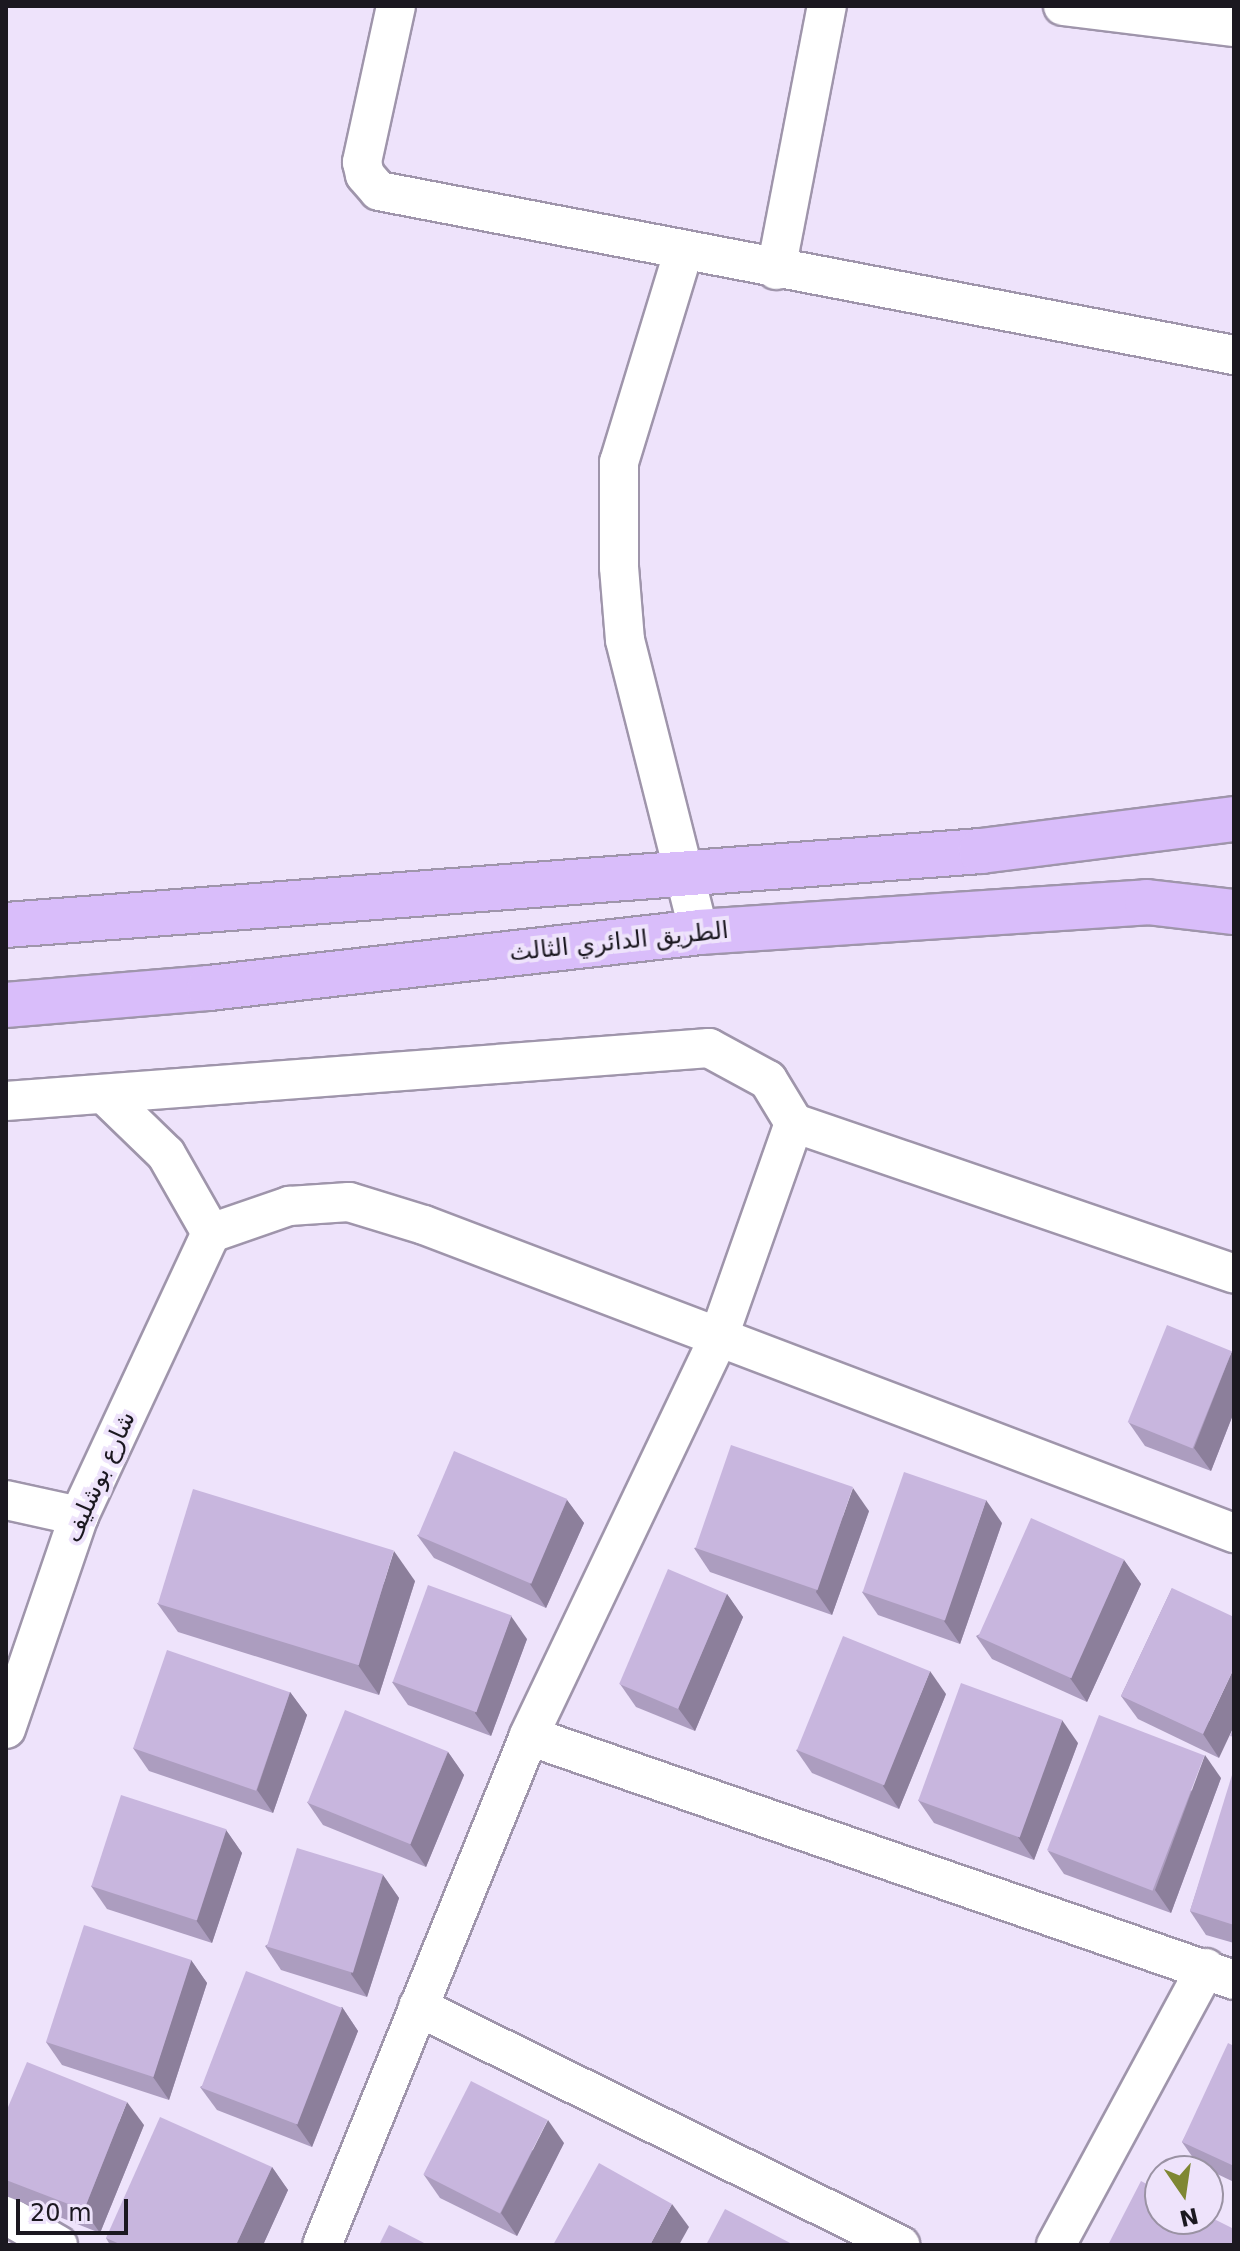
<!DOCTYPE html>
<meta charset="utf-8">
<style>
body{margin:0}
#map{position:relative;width:1240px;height:2251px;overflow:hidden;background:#eee3fb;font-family:"DejaVu Sans","Noto Sans Arabic",sans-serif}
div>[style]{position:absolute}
.roads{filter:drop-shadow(2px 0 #9f95ab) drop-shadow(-2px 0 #9f95ab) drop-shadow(0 2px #9f95ab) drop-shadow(0 -2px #9f95ab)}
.minor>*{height:38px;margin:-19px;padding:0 19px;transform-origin:19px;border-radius:19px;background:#fff}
.highway>*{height:44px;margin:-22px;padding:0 22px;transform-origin:22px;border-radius:22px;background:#d9bdfa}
.wall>*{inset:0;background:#ac9dbf}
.shaded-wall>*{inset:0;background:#8c7f9b}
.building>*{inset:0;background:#c8b6de;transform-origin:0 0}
span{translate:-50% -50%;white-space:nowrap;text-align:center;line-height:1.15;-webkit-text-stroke:8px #eee3fb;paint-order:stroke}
.street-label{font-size:24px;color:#1b1820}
.frame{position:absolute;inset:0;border:8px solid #1b1820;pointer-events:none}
.north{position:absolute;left:1144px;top:2155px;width:80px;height:80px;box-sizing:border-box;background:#eee3fb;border:2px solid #9a92a3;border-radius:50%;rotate:167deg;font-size:22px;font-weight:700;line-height:32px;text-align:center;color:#1b1820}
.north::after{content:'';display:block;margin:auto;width:28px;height:36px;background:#7f8733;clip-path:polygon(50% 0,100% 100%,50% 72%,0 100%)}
.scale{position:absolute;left:16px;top:2199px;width:112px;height:36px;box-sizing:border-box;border:4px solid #1b1820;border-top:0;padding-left:10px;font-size:24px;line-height:28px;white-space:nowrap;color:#1b1820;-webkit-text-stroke:6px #eee3fb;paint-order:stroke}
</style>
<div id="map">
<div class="roads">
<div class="minor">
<div style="left:396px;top:6px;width:160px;rotate:102.3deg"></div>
<div style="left:362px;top:162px;width:13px;rotate:77deg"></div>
<div style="left:365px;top:175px;width:21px;rotate:49deg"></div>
<div style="left:379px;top:191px;width:871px;rotate:10.86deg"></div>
<div style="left:1063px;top:6px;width:172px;rotate:7deg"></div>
<div style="left:683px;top:253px;width:219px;rotate:107deg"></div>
<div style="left:619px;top:462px;width:105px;rotate:90deg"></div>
<div style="left:619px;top:567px;width:73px;rotate:85.3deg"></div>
<div style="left:625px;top:640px;width:301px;rotate:75.8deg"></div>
<div style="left:776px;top:270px;width:269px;rotate:-79.1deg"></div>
<div style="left:104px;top:1094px;width:86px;rotate:44.1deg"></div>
<div style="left:166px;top:1154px;width:91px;rotate:60.3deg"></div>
<div style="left:6px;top:1101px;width:705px;rotate:-4.31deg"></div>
<div style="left:709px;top:1048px;width:67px;rotate:28.5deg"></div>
<div style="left:768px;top:1080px;width:50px;rotate:58.8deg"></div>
<div style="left:794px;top:1123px;width:229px;rotate:109.4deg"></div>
<div style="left:718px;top:1339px;width:440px;rotate:115.5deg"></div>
<div style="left:529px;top:1736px;width:549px;rotate:112.13deg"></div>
<div style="left:794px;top:1123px;width:465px;rotate:18.9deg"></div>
<div style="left:211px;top:1233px;width:83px;rotate:-19.1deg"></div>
<div style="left:289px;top:1206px;width:60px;rotate:-3.8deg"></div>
<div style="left:349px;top:1202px;width:78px;rotate:17deg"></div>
<div style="left:424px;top:1225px;width:867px;rotate:20.82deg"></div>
<div style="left:6px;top:1500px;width:75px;rotate:12.4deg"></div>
<div style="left:6px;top:1729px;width:225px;rotate:-71.1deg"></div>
<div style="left:79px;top:1516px;width:312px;rotate:-65deg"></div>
<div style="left:529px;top:1736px;width:746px;rotate:19.09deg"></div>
<div style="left:418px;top:2007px;width:538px;rotate:26.28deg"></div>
<div style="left:6px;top:2215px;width:60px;rotate:30deg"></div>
<div style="left:1056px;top:2245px;width:315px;rotate:-61.6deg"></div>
</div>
<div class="highway">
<div style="left:6px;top:925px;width:978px;rotate:-4.34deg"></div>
<div style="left:981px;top:851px;width:255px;rotate:-7.2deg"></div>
<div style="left:6px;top:1005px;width:204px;rotate:-4.8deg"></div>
<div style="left:209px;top:988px;width:493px;rotate:-6.5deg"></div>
<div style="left:699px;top:932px;width:449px;rotate:-3.8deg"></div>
<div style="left:1147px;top:902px;width:88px;rotate:6.6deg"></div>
</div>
</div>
<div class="wall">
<div style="clip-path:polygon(1234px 1353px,1234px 1412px,1211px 1471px,1145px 1446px,1129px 1423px)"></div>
<div style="clip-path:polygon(567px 1500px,584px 1523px,546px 1608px,434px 1558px,417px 1535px)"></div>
<div style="clip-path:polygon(869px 1511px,832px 1615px,710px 1572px,694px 1548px)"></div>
<div style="clip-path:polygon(1002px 1523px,960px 1644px,878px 1615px,862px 1592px)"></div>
<div style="clip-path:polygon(1124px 1560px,1141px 1584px,1087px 1702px,992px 1659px,976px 1636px)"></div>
<div style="clip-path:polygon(415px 1581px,379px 1695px,178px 1632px,157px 1603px)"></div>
<div style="clip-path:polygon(1172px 1588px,1219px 1758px,1138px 1719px,1121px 1696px)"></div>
<div style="clip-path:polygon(727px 1594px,743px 1617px,695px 1731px,636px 1707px,620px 1684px)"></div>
<div style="clip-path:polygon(527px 1639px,491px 1736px,408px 1705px,392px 1682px)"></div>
<div style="clip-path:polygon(290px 1692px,307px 1715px,273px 1813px,149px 1771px,133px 1748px)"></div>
<div style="clip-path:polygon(946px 1694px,899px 1809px,812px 1773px,796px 1750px)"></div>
<div style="clip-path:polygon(1078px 1743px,1034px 1860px,934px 1823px,918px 1800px)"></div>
<div style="clip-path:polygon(448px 1752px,464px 1775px,426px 1867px,323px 1825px,307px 1802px)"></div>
<div style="clip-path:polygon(1234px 1776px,1234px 1943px,1206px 1935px,1190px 1911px)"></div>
<div style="clip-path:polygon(1221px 1778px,1171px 1913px,1064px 1874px,1048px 1851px)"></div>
<div style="clip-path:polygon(226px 1830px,242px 1853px,212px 1943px,107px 1909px,91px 1886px)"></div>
<div style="clip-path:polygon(383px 1875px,399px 1898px,367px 1997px,281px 1970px,265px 1946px)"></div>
<div style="clip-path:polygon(191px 1960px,207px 1983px,169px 2100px,62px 2065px,46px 2042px)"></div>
<div style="clip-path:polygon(342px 2007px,358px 2031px,312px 2147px,217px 2110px,200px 2087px)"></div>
<div style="clip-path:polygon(1234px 2046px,1234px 2182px,1198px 2165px,1182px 2142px)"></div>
<div style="clip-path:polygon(6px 2112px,144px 2125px,100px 2233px,6px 2196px)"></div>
<div style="clip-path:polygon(564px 2143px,517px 2236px,440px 2198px,424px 2175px)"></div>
<div style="clip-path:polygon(272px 2167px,288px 2190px,263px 2245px,110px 2245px,106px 2238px)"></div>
</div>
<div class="shaded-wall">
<div style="clip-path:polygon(1232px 1351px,1234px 1353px,1234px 1412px,1211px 1471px,1194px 1448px)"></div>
<div style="clip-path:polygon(853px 1488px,869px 1511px,832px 1615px,816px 1592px)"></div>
<div style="clip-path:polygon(567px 1500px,584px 1523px,546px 1608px,530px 1584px)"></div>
<div style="clip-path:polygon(986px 1500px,1002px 1523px,960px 1644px,944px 1621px)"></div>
<div style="clip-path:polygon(394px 1551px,415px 1581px,379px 1695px,358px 1665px)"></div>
<div style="clip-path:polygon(1124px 1560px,1141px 1584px,1087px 1702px,1070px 1678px)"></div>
<div style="clip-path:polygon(727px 1594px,743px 1617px,695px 1731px,678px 1708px)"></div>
<div style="clip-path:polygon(511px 1616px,527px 1639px,491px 1736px,475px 1713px)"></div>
<div style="clip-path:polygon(1234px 1668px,1234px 1726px,1219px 1758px,1203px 1734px)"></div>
<div style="clip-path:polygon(930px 1671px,946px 1694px,899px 1809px,883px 1786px)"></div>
<div style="clip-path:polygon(290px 1692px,307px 1715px,273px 1813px,257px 1790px)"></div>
<div style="clip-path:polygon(1062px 1720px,1078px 1743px,1034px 1860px,1018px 1837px)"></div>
<div style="clip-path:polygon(448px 1752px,464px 1775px,426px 1867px,410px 1844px)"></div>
<div style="clip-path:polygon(1205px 1755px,1221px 1778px,1171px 1913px,1155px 1890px)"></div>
<div style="clip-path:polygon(226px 1830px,242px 1853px,212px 1943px,196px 1920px)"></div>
<div style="clip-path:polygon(383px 1875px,399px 1898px,367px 1997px,351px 1974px)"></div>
<div style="clip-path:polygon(191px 1960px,207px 1983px,169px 2100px,153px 2077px)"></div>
<div style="clip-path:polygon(342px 2007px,358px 2031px,312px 2147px,296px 2124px)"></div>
<div style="clip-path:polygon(127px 2102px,144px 2125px,100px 2233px,84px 2210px)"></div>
<div style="clip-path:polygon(548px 2120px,564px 2143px,517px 2236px,501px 2213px)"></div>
<div style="clip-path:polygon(272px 2167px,288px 2190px,263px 2245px,236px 2245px)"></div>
<div style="clip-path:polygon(672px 2204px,689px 2227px,679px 2245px,650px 2245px)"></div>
</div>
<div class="building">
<div style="left:1167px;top:1325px;width:70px;height:105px;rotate:22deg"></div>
<div style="left:731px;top:1445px;width:129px;height:109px;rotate:19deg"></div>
<div style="left:454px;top:1451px;width:123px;height:92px;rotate:23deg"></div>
<div style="left:904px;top:1472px;width:87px;height:127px;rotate:19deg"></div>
<div style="left:193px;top:1489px;width:210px;height:120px;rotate:17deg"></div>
<div style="left:1031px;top:1518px;width:102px;height:130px;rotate:24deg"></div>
<div style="left:668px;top:1569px;width:64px;height:125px;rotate:23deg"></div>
<div style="left:428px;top:1585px;width:89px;height:103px;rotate:20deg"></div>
<div style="clip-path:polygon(1172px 1588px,1234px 1617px,1234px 1668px,1203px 1734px,1121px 1696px)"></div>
<div style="left:843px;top:1636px;width:94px;height:123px;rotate:22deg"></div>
<div style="left:167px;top:1650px;width:130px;height:104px;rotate:19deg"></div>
<div style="left:961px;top:1683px;width:108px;height:125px;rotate:20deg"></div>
<div style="left:345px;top:1710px;width:111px;height:100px;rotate:22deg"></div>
<div style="left:1099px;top:1715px;width:113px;height:145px;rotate:21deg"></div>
<div style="clip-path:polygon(1234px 1726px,1234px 1737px,1230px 1736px)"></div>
<div style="clip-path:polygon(1232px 1775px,1234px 1776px,1234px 1925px,1190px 1911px)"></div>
<div style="left:121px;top:1795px;width:111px;height:96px;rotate:18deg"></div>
<div style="left:297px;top:1848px;width:90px;height:103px;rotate:17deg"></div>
<div style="left:84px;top:1925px;width:113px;height:123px;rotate:18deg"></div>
<div style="left:246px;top:1971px;width:103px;height:125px;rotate:21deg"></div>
<div style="clip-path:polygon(1228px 2043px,1234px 2046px,1234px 2166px,1182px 2142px)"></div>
<div style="clip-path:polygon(27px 2062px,127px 2102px,84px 2210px,6px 2180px,6px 2112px)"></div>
<div style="left:471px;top:2081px;width:86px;height:105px;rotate:27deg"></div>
<div style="clip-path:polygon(160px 2117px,272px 2167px,236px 2245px,122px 2245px,106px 2238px)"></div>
<div style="clip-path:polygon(599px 2163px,672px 2204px,650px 2245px,553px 2245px)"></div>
<div style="clip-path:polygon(1141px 2181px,1160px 2191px,1160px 2219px,1208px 2219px,1208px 2216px,1234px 2229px,1234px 2245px,1108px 2245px)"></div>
<div style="clip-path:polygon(725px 2209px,794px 2245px,706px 2245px)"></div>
<div style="clip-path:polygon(389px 2225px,428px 2245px,379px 2245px)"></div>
</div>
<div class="street-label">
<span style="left:619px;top:942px;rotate:-6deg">الطريق الدائري الثالث</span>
<span style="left:100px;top:1477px;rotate:-66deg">شارع بوشليف</span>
</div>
<div class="frame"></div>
<div class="north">N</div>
<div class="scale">20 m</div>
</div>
